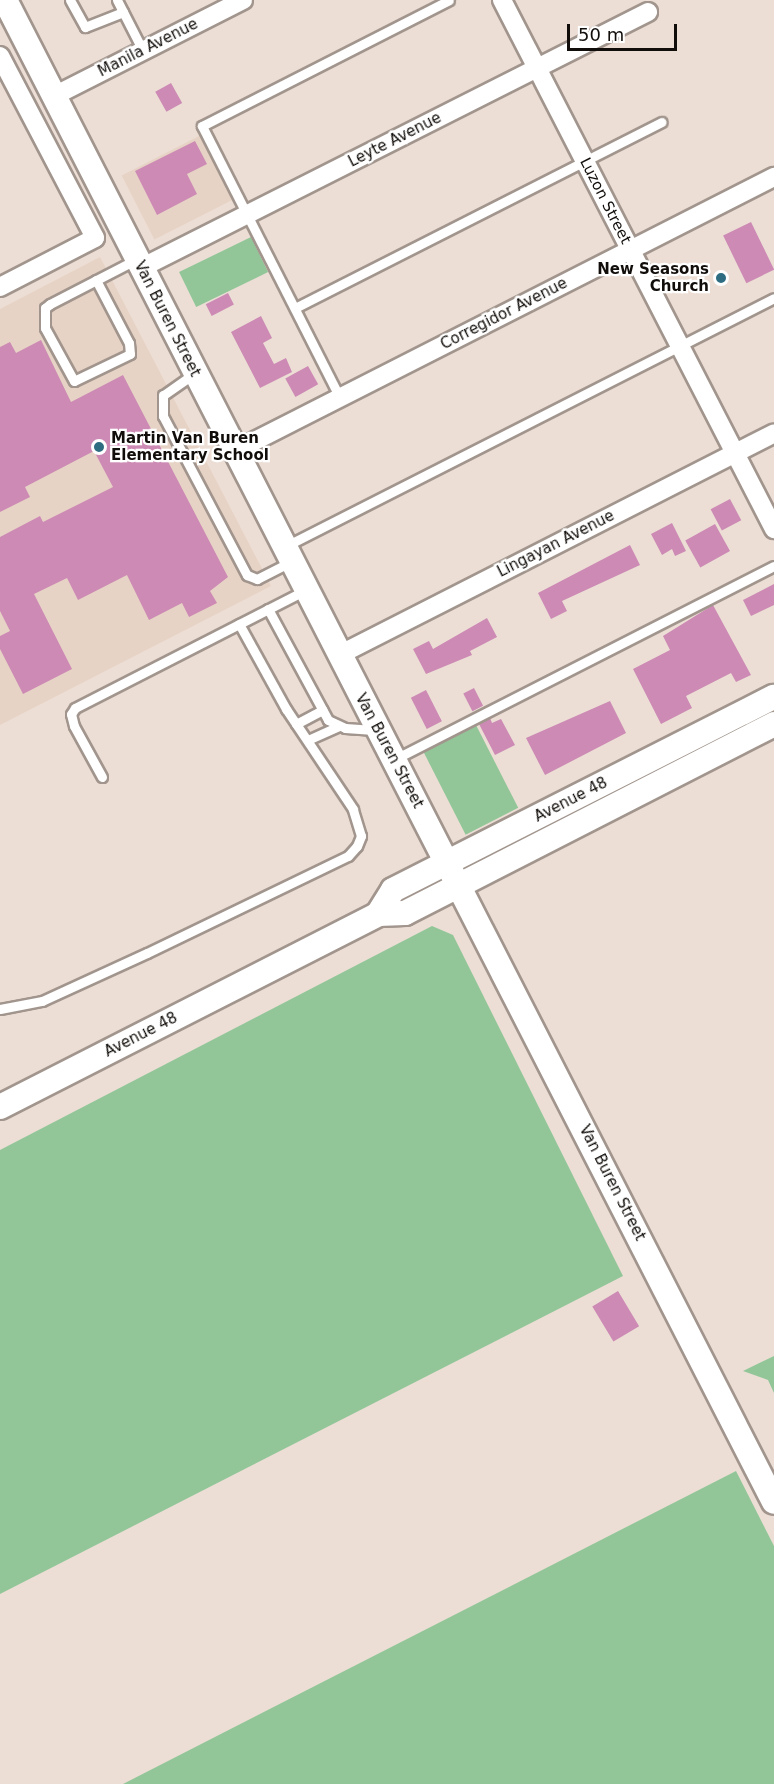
<!DOCTYPE html>
<style>
body{margin:0}
#map{position:relative;width:774px;height:1784px;overflow:hidden;background:#ecded5;font-family:"DejaVu Sans",sans-serif}
div>[style]{position:absolute}
.built>*{inset:0;background:#e7d3c5;transform-origin:0 0}
.green>*{inset:0;background:#92c698;transform-origin:0 0}
.building>*{inset:0;background:#cc8ab4;transform-origin:0 0}
.roads{filter:drop-shadow(2px 0 #a1958d) drop-shadow(-2px 0 #a1958d) drop-shadow(0 2px #a1958d) drop-shadow(0 -2px #a1958d)}
.lane>*{height:9px;margin:-4.5px;padding:0 4.5px;transform-origin:4.5px;border-radius:4.5px;background:#fff}
.street>*{height:18px;margin:-9px;padding:0 9px;transform-origin:9px;border-radius:9px;background:#fff}
.secondary>*{height:24px;margin:-12px;padding:0 12px;transform-origin:12px;border-radius:12px;background:#fff}
.dots>*{width:16px;height:16px;translate:-50% -50%;box-sizing:border-box;border:3px solid #fff;border-radius:50%}
span{translate:-50% -50%;white-space:nowrap;text-align:center;line-height:1.15;-webkit-text-stroke:4.5px #fff;paint-order:stroke}
.street-label{font-size:15px;color:#110d0a}
.poi-label{font-size:15px;color:#110d0a;font-weight:700}
.right{translate:-100% -50%;text-align:right}
.left{translate:0 -50%;text-align:left}
.scale{position:absolute;left:567px;top:24px;width:110px;height:27px;box-sizing:border-box;border:3px solid #110d0a;border-top:0;padding-left:8px;font-size:18px;line-height:21px;white-space:nowrap;color:#110d0a;-webkit-text-stroke:4px #fff;paint-order:stroke}
</style>
<div id="map">
<div class="built">
<div style="left:201px;top:135px;width:72px;height:89px;rotate:63deg"></div>
<div style="clip-path:polygon(100px 257px,271px 586px,0 725px,0 309px)"></div>
</div>
<div class="green">
<div style="left:251px;top:237px;width:39px;height:80px;rotate:64deg"></div>
<div style="left:476px;top:725px;width:93px;height:59px;rotate:63deg"></div>
<div style="clip-path:polygon(432px 926px,453px 935px,623px 1276px,0 1594px,0 1150px)"></div>
<div style="clip-path:polygon(774px 1356px,774px 1393px,768px 1380px,743px 1371px)"></div>
<div style="clip-path:polygon(736px 1471px,774px 1546px,774px 1784px,123px 1784px)"></div>
</div>
<div class="building">
<div style="left:171px;top:83px;width:23px;height:18px;rotate:61deg"></div>
<div style="clip-path:polygon(195px 141px,207px 164px,187px 174px,197px 194px,157px 215px,135px 171px)"></div>
<div style="left:751px;top:222px;width:53px;height:31px;rotate:64deg"></div>
<div style="left:228px;top:293px;width:13px;height:25px;rotate:63deg"></div>
<div style="clip-path:polygon(261px 316px,272px 338px,263px 343px,274px 364px,286px 358px,292px 372px,260px 388px,231px 332px)"></div>
<div style="clip-path:polygon(41px 340px,71px 402px,123px 375px,228px 577px,210px 591px,217px 603px,189px 617px,182px 603px,149px 620px,127px 575px,78px 600px,67px 578px,34px 594px,72px 669px,23px 694px,0 649px,0 636px,10px 631px,0 611px,0 537px,40px 516px,43px 522px,113px 487px,94px 451px,25px 487px,30px 497px,0 512px,0 347px,10px 342px,16px 353px)"></div>
<div style="left:308px;top:366px;width:21px;height:26px;rotate:61deg"></div>
<div style="left:730px;top:499px;width:24px;height:22px;rotate:62deg"></div>
<div style="clip-path:polygon(672px 523px,686px 551px,675px 556px,672px 549px,662px 555px,651px 534px)"></div>
<div style="left:715px;top:524px;width:31px;height:34px;rotate:61deg"></div>
<div style="clip-path:polygon(630px 545px,640px 565px,562px 601px,567px 611px,551px 619px,538px 593px)"></div>
<div style="clip-path:polygon(774px 584px,774px 605px,751px 616px,743px 600px)"></div>
<div style="clip-path:polygon(713px 605px,751px 675px,736px 682px,731px 673px,686px 696px,692px 708px,661px 724px,633px 669px,670px 650px,663px 636px)"></div>
<div style="clip-path:polygon(487px 618px,497px 637px,470px 651px,472px 655px,426px 674px,413px 649px,429px 641px,433px 649px)"></div>
<div style="left:474px;top:688px;width:20px;height:12px;rotate:63deg"></div>
<div style="left:426px;top:690px;width:35px;height:17px;rotate:63deg"></div>
<div style="clip-path:polygon(610px 701px,626px 733px,545px 775px,526px 738px)"></div>
<div style="clip-path:polygon(490px 718px,492px 723px,501px 719px,515px 745px,495px 755px,479px 724px)"></div>
<div style="left:618px;top:1291px;width:41px;height:30px;rotate:59deg"></div>
</div>
<div class="roads">
<div class="lane">
<div style="left:70px;top:0;width:31px;rotate:61deg"></div>
<div style="left:85px;top:27px;width:41px;rotate:-21.5deg"></div>
<div style="left:117px;top:0;width:57px;rotate:63deg"></div>
<div style="left:96px;top:280px;width:71px;rotate:62.4deg"></div>
<div style="left:129px;top:343px;width:11px;rotate:85deg"></div>
<div style="left:130px;top:354px;width:62px;rotate:154.3deg"></div>
<div style="left:74px;top:381px;width:60px;rotate:-118.7deg"></div>
<div style="left:45px;top:328px;width:20px;rotate:-90deg"></div>
<div style="left:45px;top:308px;width:6px;rotate:-39deg"></div>
<div style="left:50px;top:304px;width:98px;rotate:-27.3deg"></div>
<div style="left:295px;top:308px;width:411px;rotate:-26.9deg"></div>
<div style="left:195px;top:373px;width:39px;rotate:145deg"></div>
<div style="left:163px;top:395px;width:21px;rotate:90deg"></div>
<div style="left:163px;top:416px;width:180px;rotate:62.2deg"></div>
<div style="left:247px;top:575px;width:11px;rotate:22deg"></div>
<div style="left:257px;top:579px;width:38px;rotate:-27deg"></div>
<div style="left:340px;top:398px;width:305px;rotate:-116.9deg"></div>
<div style="left:202px;top:126px;width:277px;rotate:-27deg"></div>
<div style="left:286px;top:546px;width:547px;rotate:-26.94deg"></div>
<div style="left:268px;top:609px;width:126px;rotate:61.6deg"></div>
<div style="left:328px;top:720px;width:19px;rotate:25deg"></div>
<div style="left:345px;top:728px;width:29px;rotate:4deg"></div>
<div style="left:296px;top:724px;width:30px;rotate:-28deg"></div>
<div style="left:310px;top:739px;width:32px;rotate:-24deg"></div>
<div style="left:395px;top:759px;width:425px;rotate:-27deg"></div>
<div style="left:102px;top:777px;width:58px;rotate:-118.8deg"></div>
<div style="left:74px;top:726px;width:12px;rotate:-104deg"></div>
<div style="left:71px;top:714px;width:7px;rotate:-56deg"></div>
<div style="left:75px;top:708px;width:259px;rotate:-27.1deg"></div>
<div style="left:0;top:1009px;width:43px;rotate:-10.8deg"></div>
<div style="left:42px;top:1001px;width:115px;rotate:-24.6deg"></div>
<div style="left:147px;top:953px;width:223px;rotate:-25.8deg"></div>
<div style="left:348px;top:856px;width:13px;rotate:-48deg"></div>
<div style="left:357px;top:846px;width:11px;rotate:-68deg"></div>
<div style="left:361px;top:836px;width:28px;rotate:-107deg"></div>
<div style="left:353px;top:809px;width:120px;rotate:-123.8deg"></div>
<div style="left:286px;top:709px;width:97px;rotate:-118.9deg"></div>
</div>
<div class="street">
<div style="left:502px;top:0;width:595px;rotate:62.79deg"></div>
<div style="left:0;top:56px;width:205px;rotate:62.4deg"></div>
<div style="left:95px;top:238px;width:107px;rotate:152.7deg"></div>
<div style="left:54px;top:96px;width:212px;rotate:-26.9deg"></div>
<div style="left:141px;top:268px;width:568px;rotate:-26.79deg"></div>
<div style="left:235px;top:451px;width:605px;rotate:-26.95deg"></div>
<div style="left:339px;top:655px;width:488px;rotate:-27deg"></div>
</div>
<div class="secondary">
<div style="left:5px;top:0;width:1687px;rotate:62.89deg"></div>
<div style="left:378px;top:914px;width:28px;rotate:-58deg"></div>
<div style="left:393px;top:890px;width:427px;rotate:-26.9deg"></div>
<div style="left:0;top:1107px;width:424px;rotate:-27deg"></div>
<div style="left:378px;top:914px;width:27px;rotate:-2deg"></div>
<div style="left:405px;top:913px;width:415px;rotate:-27.1deg"></div>
</div>
</div>
<div class="dots">
<div style="left:721px;top:278px;background:#2d6c81"></div>
<div style="left:99px;top:447px;background:#2d6c81"></div>
</div>
<div class="street-label">
<span style="left:148px;top:48px;rotate:-27deg">Manila Avenue</span>
<span style="left:395px;top:140px;rotate:-27deg">Leyte Avenue</span>
<span style="left:605px;top:201px;rotate:63deg">Luzon Street</span>
<span style="left:504px;top:314px;rotate:-27deg">Corregidor Avenue</span>
<span style="left:167px;top:319px;rotate:63deg">Van Buren Street</span>
<span style="left:556px;top:544px;rotate:-27deg">Lingayan Avenue</span>
<span style="left:389px;top:751px;rotate:62deg">Van Buren Street</span>
<span style="left:571px;top:800px;rotate:-27deg">Avenue 48</span>
<span style="left:141px;top:1035px;rotate:-27deg">Avenue 48</span>
<span style="left:612px;top:1183px;rotate:63deg">Van Buren Street</span>
</div>
<div class="poi-label">
<span class="right" style="left:709px;top:278px">New Seasons<br>Church</span>
<span class="left" style="left:111px;top:447px">Martin Van Buren<br>Elementary School</span>
</div>
<div class="scale">50 m</div>
</div>
